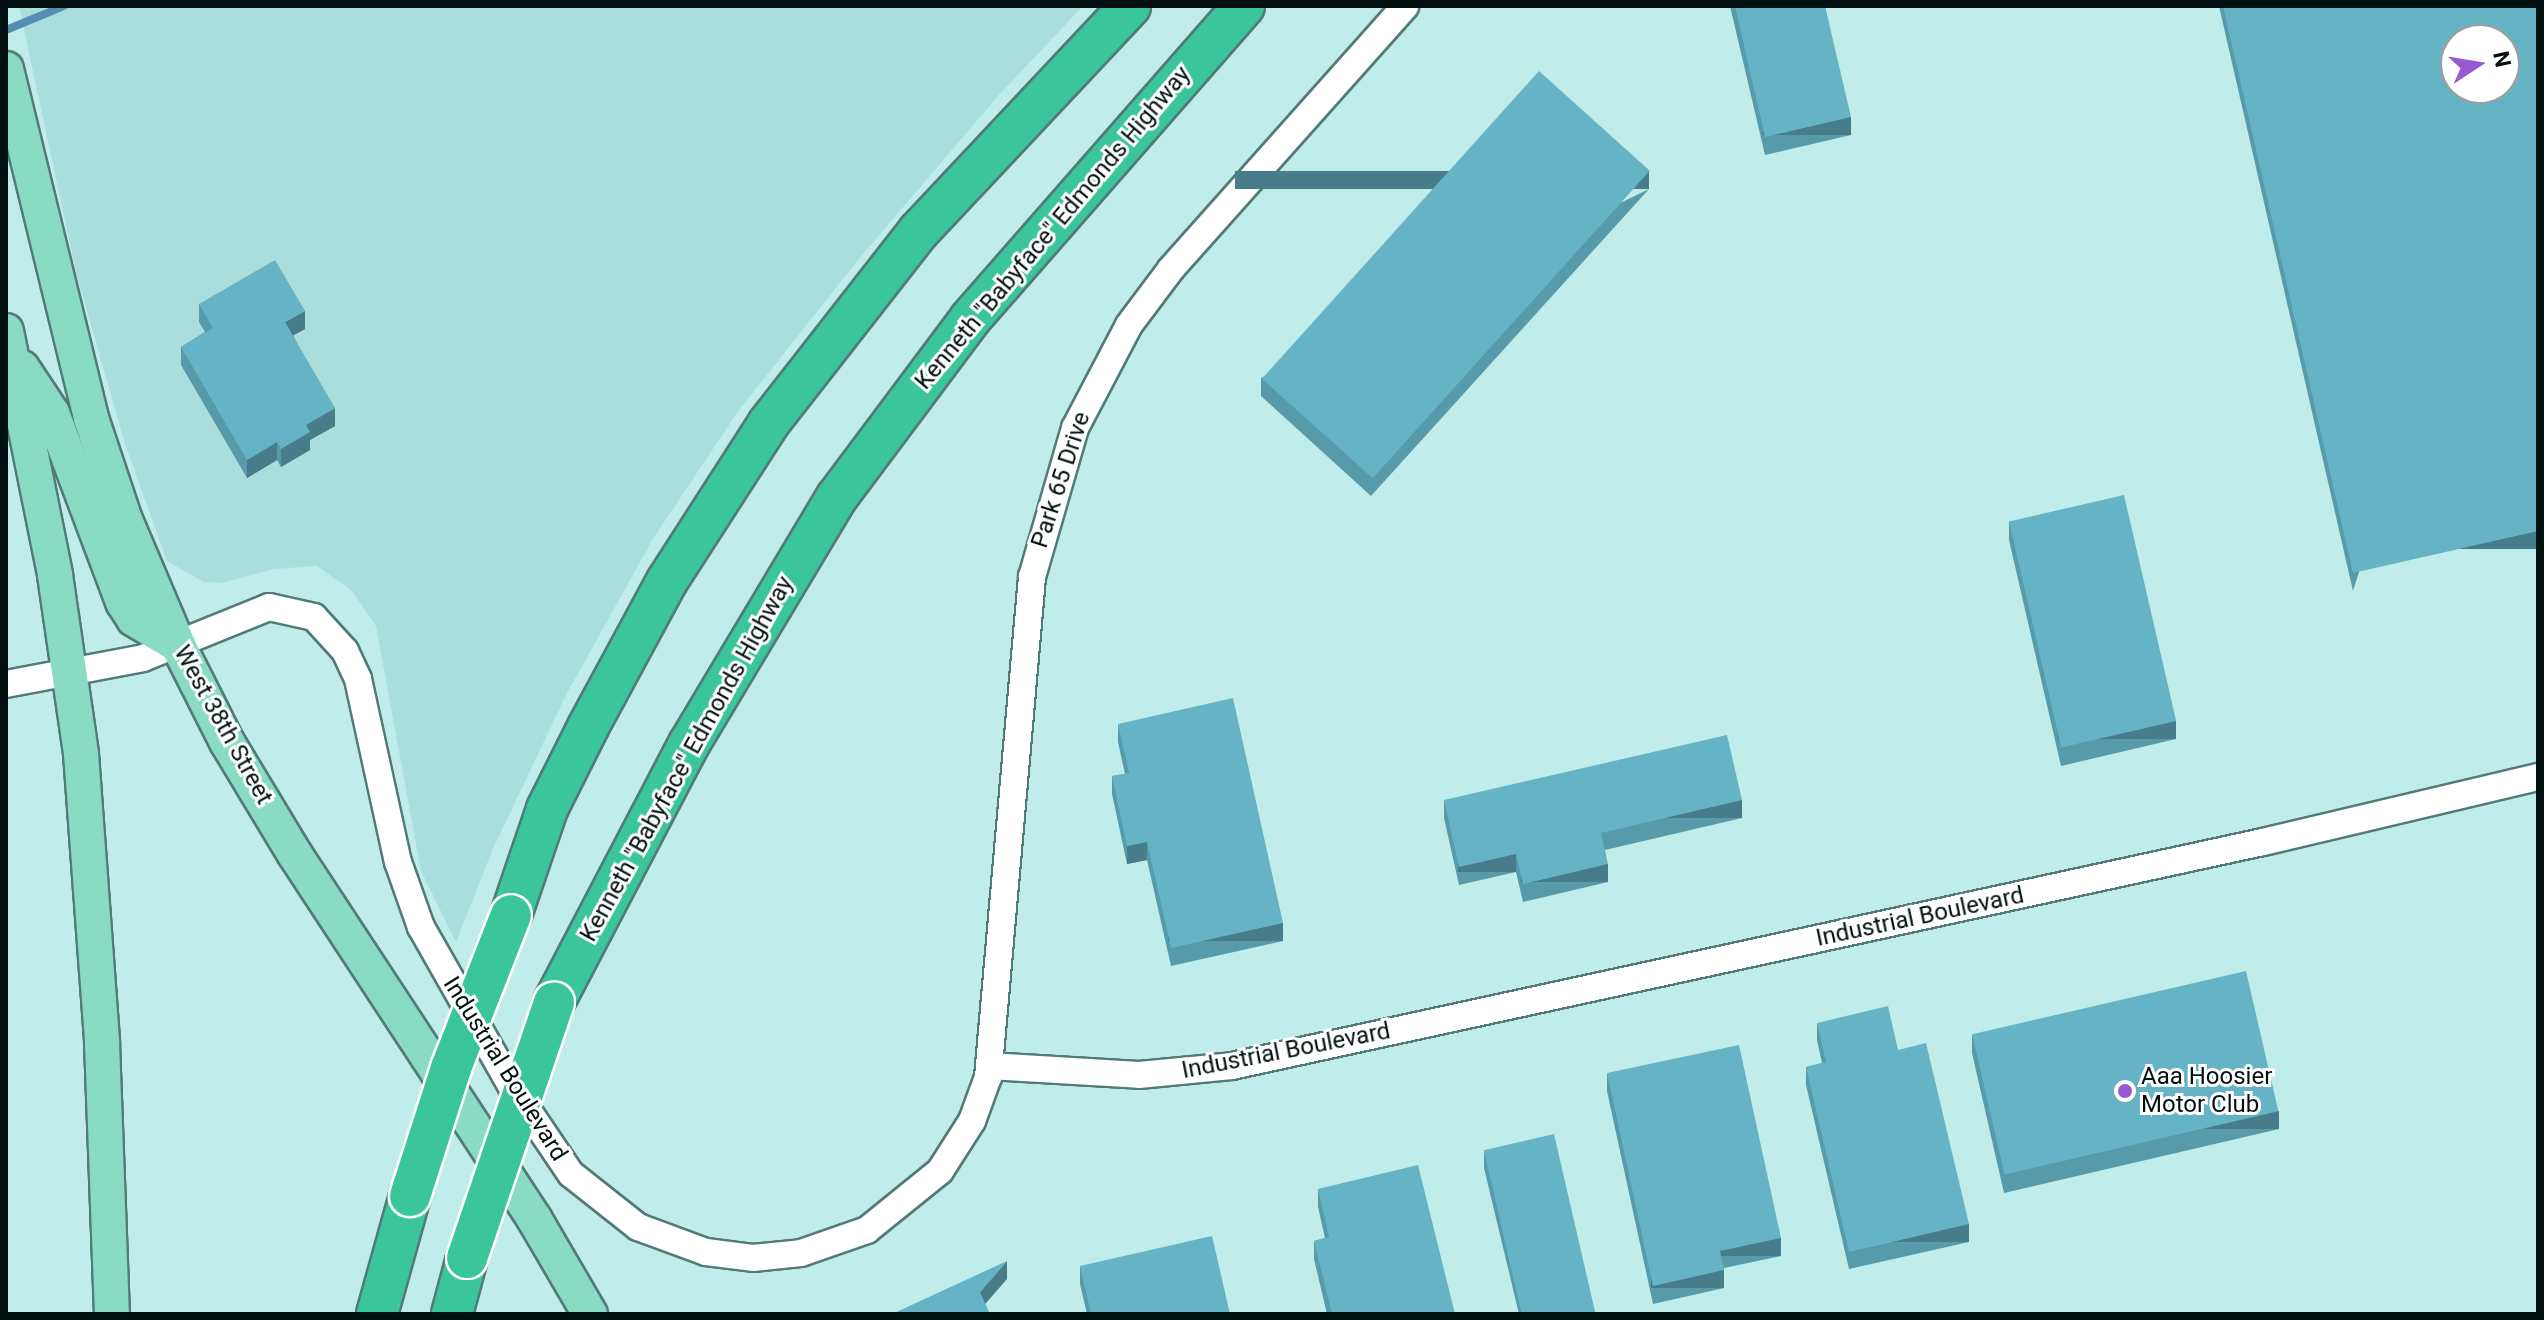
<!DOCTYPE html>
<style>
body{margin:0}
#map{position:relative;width:2544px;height:1320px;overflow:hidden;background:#c0ece9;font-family:Roboto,sans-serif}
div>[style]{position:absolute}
.built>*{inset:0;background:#aadedc}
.stream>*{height:8px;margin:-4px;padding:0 4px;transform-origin:4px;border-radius:4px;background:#548eb1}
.roads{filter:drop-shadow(2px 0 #527b78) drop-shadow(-2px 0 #527b78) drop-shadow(0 2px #527b78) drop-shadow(0 -2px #527b78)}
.minor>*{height:26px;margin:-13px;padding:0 13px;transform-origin:13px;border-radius:13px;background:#fff}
.major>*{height:34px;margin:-17px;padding:0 17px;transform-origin:17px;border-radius:17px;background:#89dcc3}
.highway>*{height:40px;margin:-20px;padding:0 20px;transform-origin:20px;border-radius:20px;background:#3ac59b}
.bridges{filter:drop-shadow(2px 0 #fff) drop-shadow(-2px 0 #fff) drop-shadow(0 2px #fff) drop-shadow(0 -2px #fff)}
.highway-bridge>*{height:40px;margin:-20px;padding:0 20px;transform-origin:20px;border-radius:20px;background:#3ac59b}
.wall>*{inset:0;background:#579aa9}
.shaded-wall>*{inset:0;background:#477d8a;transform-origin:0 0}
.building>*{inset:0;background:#65b3c5;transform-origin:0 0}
.dots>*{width:22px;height:22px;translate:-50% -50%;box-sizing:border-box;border:4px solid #fff;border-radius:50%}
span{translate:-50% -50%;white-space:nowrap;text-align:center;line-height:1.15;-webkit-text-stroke:6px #fff;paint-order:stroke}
.street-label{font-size:24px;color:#021010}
.poi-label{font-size:24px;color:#021010}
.left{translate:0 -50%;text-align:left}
.frame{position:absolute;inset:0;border:8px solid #021010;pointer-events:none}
.north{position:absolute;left:2440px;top:24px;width:80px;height:80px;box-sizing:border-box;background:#fff;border:2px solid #9a9f9f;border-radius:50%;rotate:78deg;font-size:22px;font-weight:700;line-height:32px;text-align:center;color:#021010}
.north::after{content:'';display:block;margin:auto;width:28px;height:36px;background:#975ad1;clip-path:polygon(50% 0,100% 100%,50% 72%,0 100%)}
</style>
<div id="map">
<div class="built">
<div style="clip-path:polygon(19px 6px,1083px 6px,997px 97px,858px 260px,739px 410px,654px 537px,566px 695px,492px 851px,456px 942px,421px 871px,376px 626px,352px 591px,317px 566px,274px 569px,222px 583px,204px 582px,167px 561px,125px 444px,76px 272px)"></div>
</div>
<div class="stream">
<div style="left:6px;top:30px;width:63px;rotate:-22.5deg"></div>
</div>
<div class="roads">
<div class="minor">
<div style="left:6px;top:684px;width:139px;rotate:-10.7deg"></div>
<div style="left:143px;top:658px;width:136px;rotate:-22deg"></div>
<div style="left:269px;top:607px;width:46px;rotate:12.5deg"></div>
<div style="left:314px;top:617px;width:46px;rotate:47.6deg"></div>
<div style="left:345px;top:651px;width:31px;rotate:65deg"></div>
<div style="left:358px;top:679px;width:187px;rotate:77.7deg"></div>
<div style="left:398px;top:862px;width:69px;rotate:70.5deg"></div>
<div style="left:421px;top:927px;width:184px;rotate:60.4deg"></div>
<div style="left:512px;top:1087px;width:105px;rotate:55.9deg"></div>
<div style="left:571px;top:1174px;width:85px;rotate:38.3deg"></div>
<div style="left:638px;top:1227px;width:72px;rotate:20.2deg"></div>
<div style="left:706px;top:1252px;width:47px;rotate:7.3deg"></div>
<div style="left:753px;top:1258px;width:48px;rotate:-5.9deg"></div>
<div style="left:801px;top:1253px;width:70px;rotate:-19.2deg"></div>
<div style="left:867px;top:1230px;width:94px;rotate:-38.9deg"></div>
<div style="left:940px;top:1171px;width:59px;rotate:-57.4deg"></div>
<div style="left:972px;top:1121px;width:47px;rotate:-70deg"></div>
<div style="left:988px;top:1077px;width:502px;rotate:-84.97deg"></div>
<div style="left:1032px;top:577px;width:155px;rotate:-73.9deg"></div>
<div style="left:1075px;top:428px;width:116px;rotate:-62.3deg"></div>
<div style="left:1129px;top:325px;width:70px;rotate:-53.1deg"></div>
<div style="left:1171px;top:269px;width:352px;rotate:-48.3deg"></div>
<div style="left:989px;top:1066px;width:150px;rotate:3.4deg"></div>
<div style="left:1139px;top:1075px;width:93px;rotate:-5.5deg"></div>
<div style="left:1232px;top:1066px;width:1055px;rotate:-12.26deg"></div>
<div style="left:2263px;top:842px;width:283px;rotate:-13.3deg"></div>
</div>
<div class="major">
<div style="left:6px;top:69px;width:359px;rotate:76.3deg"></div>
<div style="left:91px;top:418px;width:108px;rotate:71.6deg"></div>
<div style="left:125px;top:520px;width:136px;rotate:67deg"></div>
<div style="left:178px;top:645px;width:109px;rotate:63.2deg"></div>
<div style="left:227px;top:742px;width:130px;rotate:58.9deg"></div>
<div style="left:294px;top:853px;width:439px;rotate:56.7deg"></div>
<div style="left:535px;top:1220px;width:109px;rotate:59.7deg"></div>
<div style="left:6px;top:331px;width:249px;rotate:78.6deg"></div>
<div style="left:55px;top:575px;width:181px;rotate:81.7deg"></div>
<div style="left:81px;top:754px;width:290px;rotate:85.8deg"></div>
<div style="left:102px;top:1043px;width:271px;rotate:87.9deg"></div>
<div style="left:22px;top:368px;width:54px;rotate:56.3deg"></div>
<div style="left:52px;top:413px;width:202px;rotate:69.4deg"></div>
<div style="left:123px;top:602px;width:20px;rotate:57deg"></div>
<div style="left:134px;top:619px;width:51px;rotate:30.6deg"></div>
</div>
<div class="highway">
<div style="left:511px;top:915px;width:112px;rotate:-71.2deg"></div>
<div style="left:547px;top:809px;width:92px;rotate:-63.4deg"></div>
<div style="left:588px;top:727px;width:166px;rotate:-61.6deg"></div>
<div style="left:667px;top:581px;width:187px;rotate:-57.2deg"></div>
<div style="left:768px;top:424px;width:244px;rotate:-52deg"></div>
<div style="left:918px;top:232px;width:310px;rotate:-46.8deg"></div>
<div style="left:554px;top:1002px;width:291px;rotate:-62.4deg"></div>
<div style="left:689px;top:744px;width:288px;rotate:-59.1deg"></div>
<div style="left:837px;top:497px;width:222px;rotate:-53.2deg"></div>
<div style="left:970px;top:319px;width:416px;rotate:-48.8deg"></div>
<div style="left:377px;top:1314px;width:123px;rotate:-74.4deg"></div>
<div style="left:452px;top:1314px;width:58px;rotate:-75deg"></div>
</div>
</div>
<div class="bridges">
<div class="highway-bridge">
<div style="left:410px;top:1196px;width:134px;rotate:-72.2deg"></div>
<div style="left:451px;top:1068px;width:164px;rotate:-68.6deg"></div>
<div style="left:467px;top:1258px;width:270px;rotate:-71.2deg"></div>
</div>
</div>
<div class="wall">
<div style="clip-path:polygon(1730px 6px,1825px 6px,1851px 135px,1765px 155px)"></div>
<div style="clip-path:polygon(2219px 6px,2538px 6px,2353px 591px)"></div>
<div style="clip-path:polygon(1649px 189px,1371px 496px,1261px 396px,1261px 378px)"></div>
<div style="clip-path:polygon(199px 304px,305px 329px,293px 335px,335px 426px,310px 440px,310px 450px,281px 467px,277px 460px,247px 478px,181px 365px,181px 347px,205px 332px,199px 322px)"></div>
<div style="clip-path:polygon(2009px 522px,2176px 739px,2061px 766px,2009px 540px)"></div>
<div style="clip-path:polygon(1118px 724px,1283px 941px,1171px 966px,1147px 860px,1127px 864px,1112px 794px,1112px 776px,1125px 774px,1118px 742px)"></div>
<div style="clip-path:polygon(1444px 800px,1742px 818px,1605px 850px,1608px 882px,1523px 902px,1516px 872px,1459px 885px,1444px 818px)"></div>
<div style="clip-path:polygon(1817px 1023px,1898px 1050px,1969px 1242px,1849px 1269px,1806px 1085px,1806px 1067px,1822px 1063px,1817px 1040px)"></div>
<div style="clip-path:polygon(1972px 1035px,2279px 1129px,2004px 1193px,1972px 1053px)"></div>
<div style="clip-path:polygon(1607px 1073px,1781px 1256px,1724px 1268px,1724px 1288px,1653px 1304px,1607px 1091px)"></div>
<div style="clip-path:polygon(1484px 1150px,1596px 1314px,1519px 1314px,1484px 1168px)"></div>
<div style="clip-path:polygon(1318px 1189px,1455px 1314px,1327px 1314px,1314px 1259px,1314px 1241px,1325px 1238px,1318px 1207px)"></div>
<div style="clip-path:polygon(1080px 1266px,1230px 1314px,1087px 1314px,1080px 1284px)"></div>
</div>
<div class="shaded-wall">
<div style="left:1851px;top:117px;width:18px;height:88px;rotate:90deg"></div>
<div style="left:1649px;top:171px;width:18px;height:414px;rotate:90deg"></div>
<div style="clip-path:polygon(305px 311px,305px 329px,285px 340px,285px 322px)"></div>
<div style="clip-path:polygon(335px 408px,335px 426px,310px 440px,310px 450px,281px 467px,281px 449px,306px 425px)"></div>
<div style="clip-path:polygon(277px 442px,277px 460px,247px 478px,247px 460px)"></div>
<div style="left:2538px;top:531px;width:18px;height:190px;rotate:90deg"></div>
<div style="left:2176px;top:721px;width:18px;height:118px;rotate:90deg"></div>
<div style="left:1742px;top:800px;width:18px;height:145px;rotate:90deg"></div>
<div style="clip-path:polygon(1147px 842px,1147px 860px,1127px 864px,1127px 846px)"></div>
<div style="left:1516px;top:854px;width:18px;height:58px;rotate:90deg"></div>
<div style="left:1608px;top:864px;width:18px;height:87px;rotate:90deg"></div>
<div style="left:1283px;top:923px;width:18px;height:115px;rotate:90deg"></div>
<div style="left:2279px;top:1111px;width:18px;height:282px;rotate:90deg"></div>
<div style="left:1969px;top:1224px;width:18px;height:123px;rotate:90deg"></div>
<div style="left:1781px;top:1238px;width:18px;height:62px;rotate:90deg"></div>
<div style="clip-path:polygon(1007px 1261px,1007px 1279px,980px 1310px,980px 1292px)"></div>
<div style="left:1724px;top:1270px;width:18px;height:73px;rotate:90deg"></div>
</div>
<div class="building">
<div style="clip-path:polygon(1735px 6px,1825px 6px,1851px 117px,1765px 137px)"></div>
<div style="clip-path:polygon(evenodd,2223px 6px,2538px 6px,2538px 531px,2353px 573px,2223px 6px,2456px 40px,2504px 40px,2504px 88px,2456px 88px,2456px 40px)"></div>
<div style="left:1539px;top:71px;width:149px;height:414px;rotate:42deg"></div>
<div style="clip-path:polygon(275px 260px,305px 311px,285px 322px,335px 408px,306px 425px,310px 432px,281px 449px,277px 442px,247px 460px,181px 347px,213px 328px,199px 304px)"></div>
<div style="left:2124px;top:495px;width:232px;height:118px;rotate:77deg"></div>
<div style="clip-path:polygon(1233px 698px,1283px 923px,1171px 948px,1147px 842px,1127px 846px,1112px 776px,1129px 773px,1118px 724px)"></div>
<div style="clip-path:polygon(1727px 735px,1742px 800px,1601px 833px,1608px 864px,1523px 884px,1516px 854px,1459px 867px,1444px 800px)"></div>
<div style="left:2246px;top:971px;width:144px;height:281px;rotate:77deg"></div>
<div style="clip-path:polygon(1888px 1006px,1898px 1050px,1926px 1043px,1969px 1224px,1849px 1252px,1806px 1067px,1826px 1062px,1817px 1023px)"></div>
<div style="clip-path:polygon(1739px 1045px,1781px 1238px,1720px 1251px,1724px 1270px,1653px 1286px,1607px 1073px)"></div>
<div style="left:1554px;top:1134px;width:185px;height:72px;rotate:77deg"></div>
<div style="clip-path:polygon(1418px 1165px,1455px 1314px,1332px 1314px,1314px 1241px,1329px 1237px,1318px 1189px)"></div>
<div style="clip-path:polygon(1212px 1236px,1230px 1314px,1091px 1314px,1080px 1266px)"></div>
<div style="clip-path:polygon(1007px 1261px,980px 1292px,990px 1314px,892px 1314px)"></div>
</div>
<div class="dots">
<div style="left:2125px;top:1091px;background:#975ad1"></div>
</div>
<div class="street-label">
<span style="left:1053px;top:228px;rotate:-50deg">Kenneth "Babyface" Edmonds Highway</span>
<span style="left:1061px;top:480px;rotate:-72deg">Park 65 Drive</span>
<span style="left:223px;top:725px;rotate:61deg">West 38th Street</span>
<span style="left:687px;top:759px;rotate:-61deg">Kenneth "Babyface" Edmonds Highway</span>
<span style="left:1920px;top:917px;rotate:-12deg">Industrial Boulevard</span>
<span style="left:1286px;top:1051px;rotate:-11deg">Industrial Boulevard</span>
<span style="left:505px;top:1069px;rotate:58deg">Industrial Boulevard</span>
</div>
<div class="poi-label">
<span class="left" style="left:2141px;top:1091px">Aaa Hoosier<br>Motor Club</span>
</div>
<div class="frame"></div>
<div class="north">N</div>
</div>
